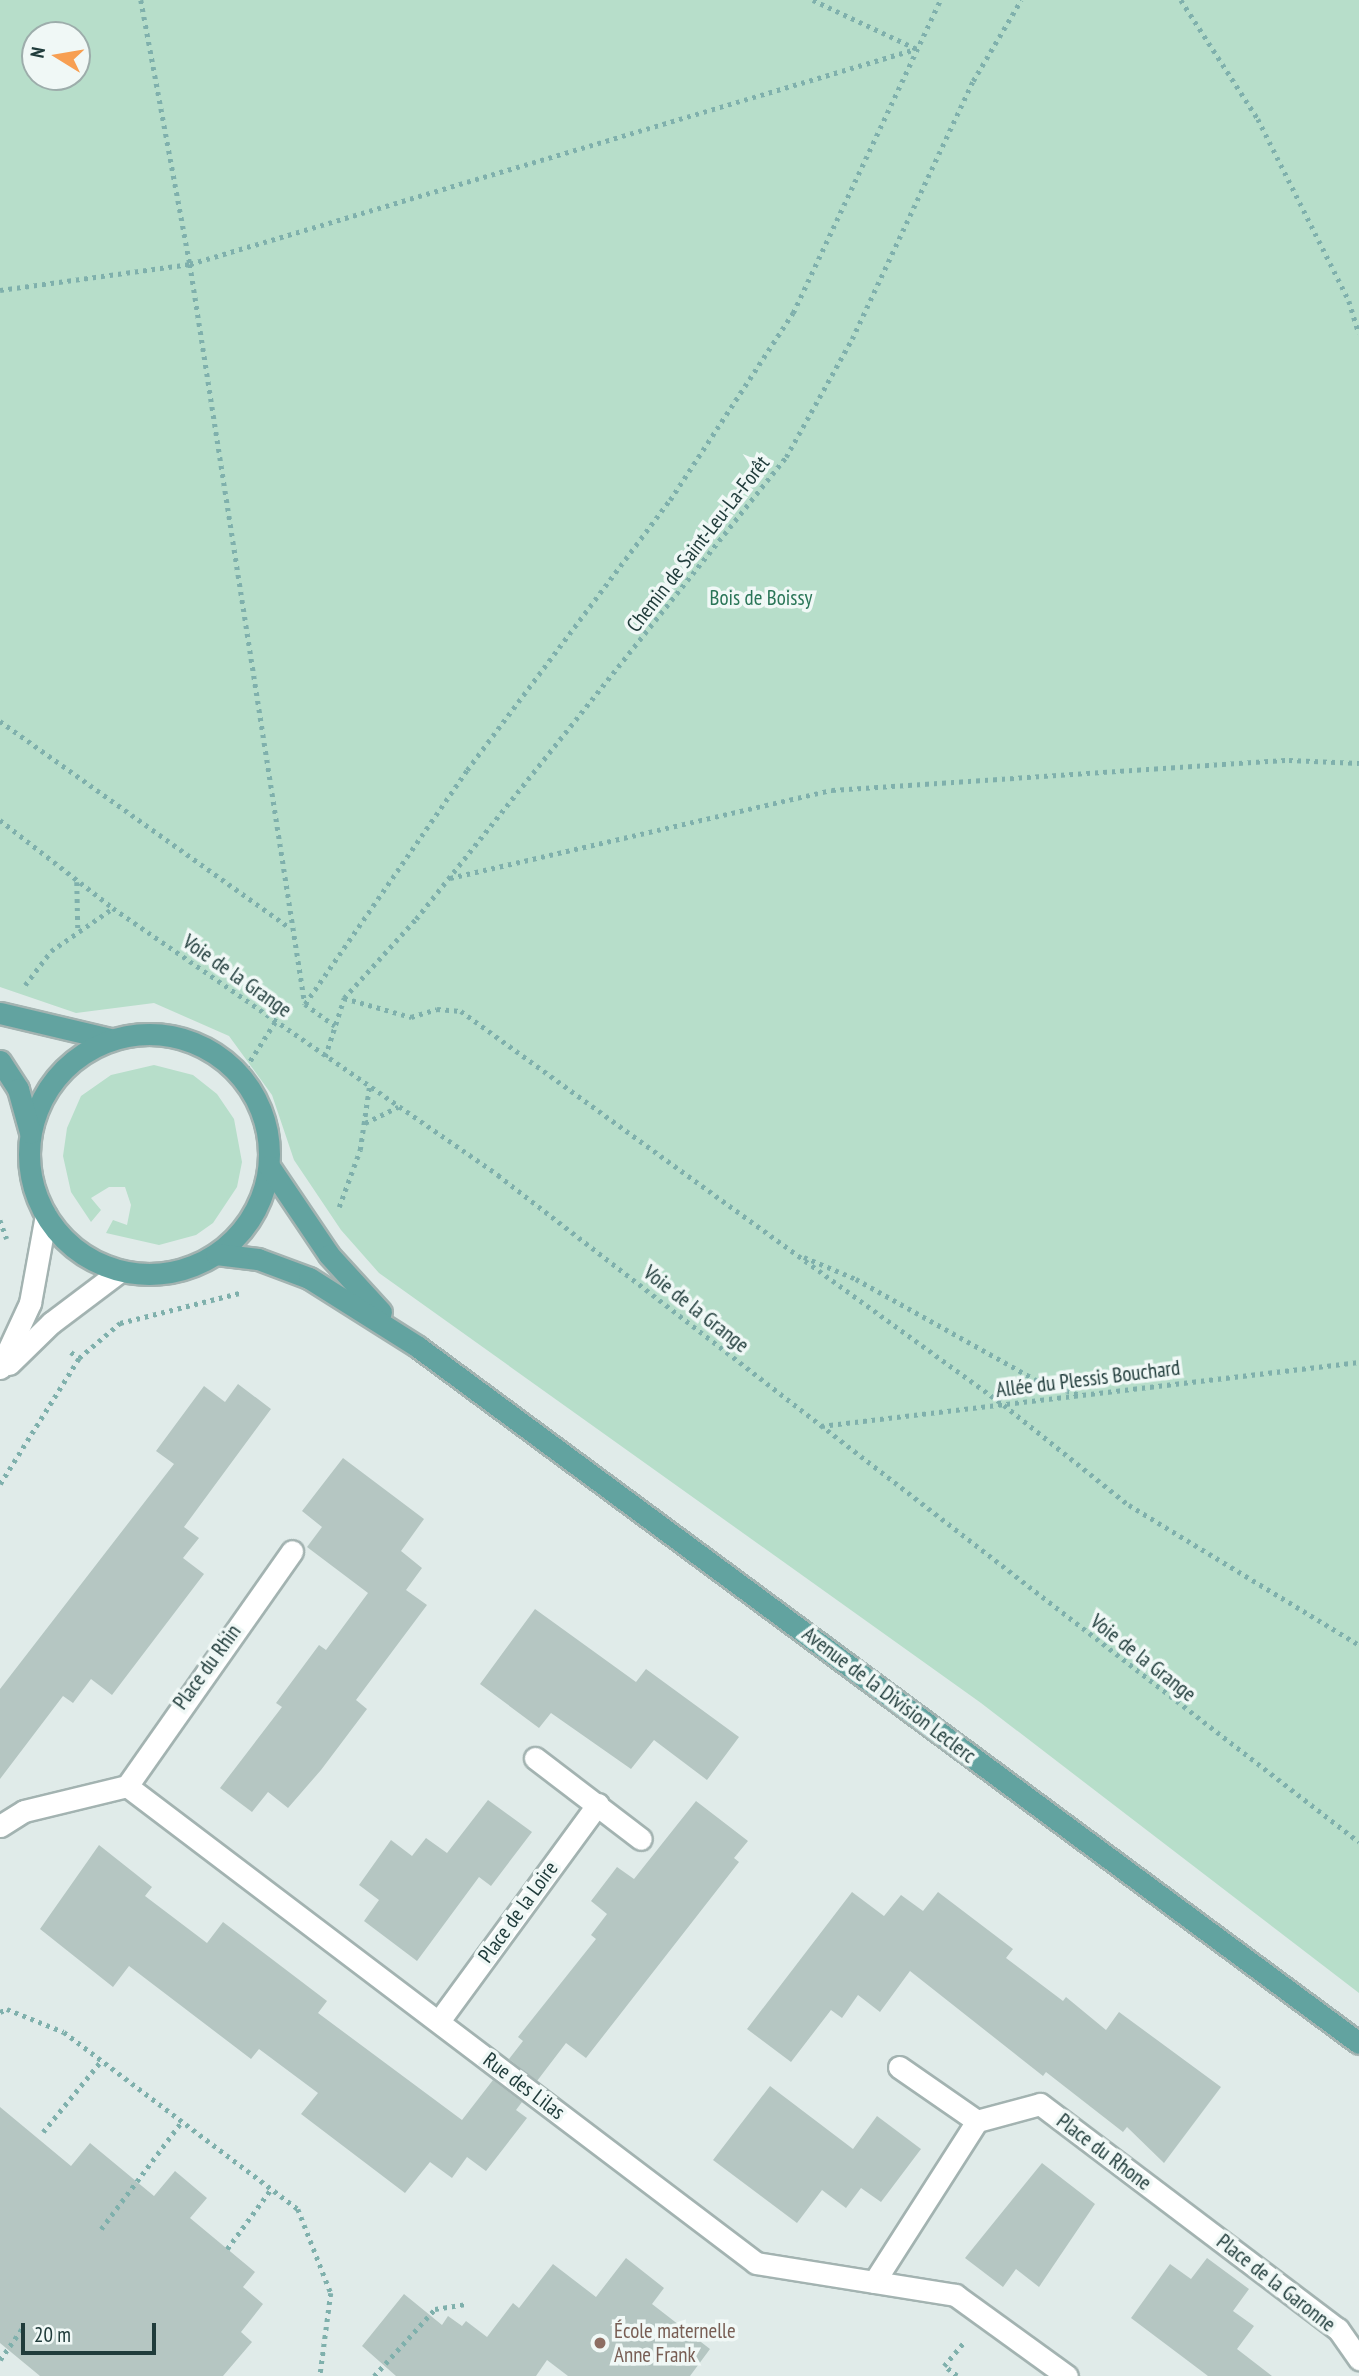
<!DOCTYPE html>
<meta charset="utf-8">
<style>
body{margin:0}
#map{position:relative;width:1359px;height:2376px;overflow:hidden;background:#e0ebe9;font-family:"PT Sans Narrow",sans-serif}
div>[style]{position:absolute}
.green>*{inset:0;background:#b7deca}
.building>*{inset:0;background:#b5c6c2}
.path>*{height:4.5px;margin-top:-2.25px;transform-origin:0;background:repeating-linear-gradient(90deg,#7fb0ac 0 3.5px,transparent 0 8.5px)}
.roads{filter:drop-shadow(2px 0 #a3b3b1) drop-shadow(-2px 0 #a3b3b1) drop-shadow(0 2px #a3b3b1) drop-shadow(0 -2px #a3b3b1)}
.street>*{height:21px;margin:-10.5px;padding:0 10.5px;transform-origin:10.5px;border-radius:10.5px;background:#fff}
.secondary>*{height:21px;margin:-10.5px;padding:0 10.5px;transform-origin:10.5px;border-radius:10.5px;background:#fff}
.primary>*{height:21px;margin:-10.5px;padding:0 10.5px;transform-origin:10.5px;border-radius:10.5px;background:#62a3a0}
.primary>.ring{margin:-10.5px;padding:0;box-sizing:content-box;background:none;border:21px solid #62a3a0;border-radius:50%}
.dots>*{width:19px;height:19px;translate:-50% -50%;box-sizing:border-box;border:4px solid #f0f8f6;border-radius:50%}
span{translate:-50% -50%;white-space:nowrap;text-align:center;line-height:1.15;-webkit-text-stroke:7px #f0f8f6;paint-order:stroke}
.street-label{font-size:21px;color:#203c3b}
.park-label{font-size:21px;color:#297557}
.education-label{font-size:21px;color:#785e54}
.left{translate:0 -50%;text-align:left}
.north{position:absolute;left:21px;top:21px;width:70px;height:70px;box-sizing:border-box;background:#f0f8f6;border:2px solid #9dadab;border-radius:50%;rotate:281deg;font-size:19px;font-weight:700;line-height:28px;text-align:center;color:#203c3b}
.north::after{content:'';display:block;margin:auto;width:24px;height:32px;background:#f79f52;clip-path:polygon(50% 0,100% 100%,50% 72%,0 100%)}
.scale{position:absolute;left:21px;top:2323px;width:135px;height:32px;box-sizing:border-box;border:4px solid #203c3b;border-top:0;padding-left:9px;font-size:21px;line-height:24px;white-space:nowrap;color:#203c3b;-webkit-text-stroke:5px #f0f8f6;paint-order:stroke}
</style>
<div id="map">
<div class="green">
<div style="clip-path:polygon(evenodd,0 0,1359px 0,1359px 1993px,981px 1703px,379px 1273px,341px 1230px,294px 1160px,272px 1095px,229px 1036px,154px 1003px,76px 1013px,0 987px,0 0,77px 35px,77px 77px,35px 77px,35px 35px,77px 35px)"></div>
<div style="clip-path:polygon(154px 1065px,193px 1075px,217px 1094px,234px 1119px,242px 1162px,237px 1187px,213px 1223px,196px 1235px,159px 1245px,106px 1233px,113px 1220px,127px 1225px,131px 1205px,125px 1187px,109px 1187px,91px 1198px,101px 1210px,91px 1222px,71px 1192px,63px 1156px,67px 1128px,81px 1096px,111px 1075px)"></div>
</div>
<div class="building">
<div style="clip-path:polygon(238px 1384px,271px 1409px,184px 1527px,199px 1538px,183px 1558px,204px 1574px,112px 1695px,91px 1679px,73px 1703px,63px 1696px,0 1779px,0 1689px,174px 1464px,156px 1451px,204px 1386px,225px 1402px)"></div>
<div style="clip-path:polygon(343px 1458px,424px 1519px,401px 1551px,422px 1568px,406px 1590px,427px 1605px,356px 1700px,367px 1709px,321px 1770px,288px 1808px,268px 1792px,252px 1812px,220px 1788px,282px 1707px,276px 1703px,319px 1645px,326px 1650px,368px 1593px,307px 1547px,322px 1527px,302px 1511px)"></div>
<div style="clip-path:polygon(535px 1609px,636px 1682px,646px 1669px,739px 1737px,707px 1780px,654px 1740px,631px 1769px,551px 1713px,539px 1728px,480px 1684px)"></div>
<div style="clip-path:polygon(488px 1800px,532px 1832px,491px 1886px,479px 1877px,417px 1961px,364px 1921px,379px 1900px,359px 1885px,391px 1840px,412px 1856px,426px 1838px,447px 1853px)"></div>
<div style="clip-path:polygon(696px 1801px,748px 1841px,734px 1858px,739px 1862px,586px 2058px,566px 2043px,537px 2081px,509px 2059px,523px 2041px,518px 2037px,596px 1939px,591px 1935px,607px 1914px,591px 1901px,617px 1867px,634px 1879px)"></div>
<div style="clip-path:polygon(99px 1845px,152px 1887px,145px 1896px,207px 1943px,223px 1922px,327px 2001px,318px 2013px,462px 2120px,493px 2080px,522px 2102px,516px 2110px,527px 2118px,486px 2171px,467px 2157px,452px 2178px,430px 2162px,405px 2193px,301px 2114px,318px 2093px,259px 2049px,251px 2059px,129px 1966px,113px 1987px,40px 1929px)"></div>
<div style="clip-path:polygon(852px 1892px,884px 1916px,901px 1895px,923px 1911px,938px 1892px,1013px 1949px,1006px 1958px,1063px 2001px,1066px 1997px,1106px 2030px,1119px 2012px,1221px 2087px,1164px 2163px,1127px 2127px,1123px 2132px,1046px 2072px,1043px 2076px,910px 1971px,880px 2012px,858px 1995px,842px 2018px,831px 2010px,791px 2062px,747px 2029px)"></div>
<div style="clip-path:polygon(770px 2086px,853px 2149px,877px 2116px,921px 2149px,881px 2202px,861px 2188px,846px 2208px,822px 2190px,797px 2223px,713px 2160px)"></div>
<div style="clip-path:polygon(0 2107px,71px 2166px,90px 2143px,154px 2196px,175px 2171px,207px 2198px,190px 2218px,255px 2272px,243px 2287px,263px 2304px,241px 2332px,252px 2342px,223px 2376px,40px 2376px,0 2343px)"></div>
<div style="clip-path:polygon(1042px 2163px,1095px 2204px,1039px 2287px,1016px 2269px,1003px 2287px,965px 2258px)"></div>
<div style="clip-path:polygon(626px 2258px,664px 2288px,652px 2304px,710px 2349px,690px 2376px,568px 2376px,547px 2360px,536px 2376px,396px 2376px,362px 2346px,404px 2294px,442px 2325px,448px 2316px,462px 2326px,466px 2321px,487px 2337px,513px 2303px,519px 2308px,553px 2264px,596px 2297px)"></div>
<div style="clip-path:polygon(1207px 2258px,1249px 2289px,1233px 2311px,1254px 2326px,1237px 2349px,1272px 2376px,1208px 2376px,1131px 2318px,1170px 2264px,1191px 2279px)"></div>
</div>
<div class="path">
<div style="left:141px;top:0;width:269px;rotate:79.5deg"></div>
<div style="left:190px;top:264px;width:749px;rotate:81.17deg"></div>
<div style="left:305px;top:1004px;width:37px;rotate:36deg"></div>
<div style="left:813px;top:0;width:115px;rotate:25.2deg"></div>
<div style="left:1181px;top:0;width:142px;rotate:57.1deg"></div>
<div style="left:1258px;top:119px;width:203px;rotate:63.4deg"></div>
<div style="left:1349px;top:301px;width:34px;rotate:73deg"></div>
<div style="left:0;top:290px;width:192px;rotate:-7.8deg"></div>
<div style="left:190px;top:264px;width:757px;rotate:-16.5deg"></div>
<div style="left:0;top:721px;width:356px;rotate:35.5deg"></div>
<div style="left:0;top:820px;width:143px;rotate:37.9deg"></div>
<div style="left:113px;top:908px;width:469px;rotate:34.7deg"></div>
<div style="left:498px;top:1175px;width:1089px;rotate:37.76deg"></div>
<div style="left:450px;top:878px;width:392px;rotate:-13deg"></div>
<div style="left:832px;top:790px;width:458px;rotate:-3.8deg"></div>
<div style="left:1289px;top:760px;width:70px;rotate:2.5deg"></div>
<div style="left:77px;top:882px;width:47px;rotate:88.8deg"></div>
<div style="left:25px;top:985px;width:43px;rotate:-52.6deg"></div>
<div style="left:51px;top:951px;width:75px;rotate:-34.7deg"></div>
<div style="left:344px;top:998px;width:70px;rotate:15.8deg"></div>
<div style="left:411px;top:1017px;width:27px;rotate:-17deg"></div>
<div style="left:437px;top:1009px;width:24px;rotate:5deg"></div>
<div style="left:461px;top:1011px;width:671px;rotate:35.96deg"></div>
<div style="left:1004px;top:1405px;width:160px;rotate:38.7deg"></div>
<div style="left:1129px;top:1505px;width:269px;rotate:31.3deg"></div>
<div style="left:305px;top:1004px;width:285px;rotate:-55.3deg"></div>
<div style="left:467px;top:770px;width:338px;rotate:-53.1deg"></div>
<div style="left:670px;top:500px;width:224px;rotate:-56.7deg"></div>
<div style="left:793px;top:313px;width:346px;rotate:-64.8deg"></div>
<div style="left:325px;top:1057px;width:62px;rotate:-72.1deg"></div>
<div style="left:344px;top:998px;width:107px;rotate:-47.7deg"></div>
<div style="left:416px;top:919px;width:592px;rotate:-51.31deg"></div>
<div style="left:786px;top:457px;width:135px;rotate:-60.8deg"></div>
<div style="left:852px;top:339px;width:285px;rotate:-64.9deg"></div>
<div style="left:973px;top:81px;width:94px;rotate:-59.3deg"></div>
<div style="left:241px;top:1075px;width:63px;rotate:-57.3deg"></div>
<div style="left:365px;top:1123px;width:37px;rotate:-26deg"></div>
<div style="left:339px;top:1207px;width:61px;rotate:-69.8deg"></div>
<div style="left:360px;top:1150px;width:63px;rotate:-81.7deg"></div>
<div style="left:0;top:1220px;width:20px;rotate:70deg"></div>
<div style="left:804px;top:1257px;width:56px;rotate:22.9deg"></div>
<div style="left:856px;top:1279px;width:204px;rotate:29.3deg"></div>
<div style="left:1034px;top:1379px;width:46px;rotate:19.2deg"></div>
<div style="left:71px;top:1352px;width:10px;rotate:37deg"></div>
<div style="left:79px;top:1358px;width:54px;rotate:-40.5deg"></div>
<div style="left:120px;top:1323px;width:123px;rotate:-14.1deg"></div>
<div style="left:821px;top:1426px;width:542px;rotate:-6.78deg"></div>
<div style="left:0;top:1484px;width:149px;rotate:-57.9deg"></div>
<div style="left:0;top:2012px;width:8px;rotate:-23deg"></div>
<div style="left:7px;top:2009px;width:61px;rotate:22deg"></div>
<div style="left:64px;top:2032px;width:293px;rotate:37.1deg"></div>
<div style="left:298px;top:2209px;width:90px;rotate:68.6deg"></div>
<div style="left:331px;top:2293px;width:84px;rotate:97.5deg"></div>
<div style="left:43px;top:2132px;width:93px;rotate:-50.7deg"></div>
<div style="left:101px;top:2229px;width:135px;rotate:-53.1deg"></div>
<div style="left:227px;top:2249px;width:74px;rotate:-53.7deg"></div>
<div style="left:0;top:2360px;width:38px;rotate:-55deg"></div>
<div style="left:374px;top:2376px;width:91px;rotate:-47.7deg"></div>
<div style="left:435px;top:2309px;width:31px;rotate:-9deg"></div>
<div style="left:957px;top:2376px;width:16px;rotate:-142deg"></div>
<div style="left:944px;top:2366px;width:33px;rotate:-50deg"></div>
</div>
<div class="roads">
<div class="street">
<div style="left:535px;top:1758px;width:133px;rotate:37.4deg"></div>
<div style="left:127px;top:1786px;width:287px;rotate:-54.9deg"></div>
<div style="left:0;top:1826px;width:28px;rotate:-32deg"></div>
<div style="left:24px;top:1811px;width:106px;rotate:-13.6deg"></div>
<div style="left:127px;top:1786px;width:789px;rotate:37.17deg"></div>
<div style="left:756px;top:2263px;width:202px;rotate:9.1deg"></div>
<div style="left:955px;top:2295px;width:138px;rotate:35.9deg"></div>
<div style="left:439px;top:2021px;width:269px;rotate:-53.8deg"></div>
<div style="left:899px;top:2067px;width:95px;rotate:34.7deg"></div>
<div style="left:977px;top:2121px;width:65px;rotate:-15.1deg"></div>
<div style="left:1040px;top:2104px;width:373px;rotate:37.1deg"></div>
<div style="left:1338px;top:2329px;width:37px;rotate:55deg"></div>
<div style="left:874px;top:2282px;width:191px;rotate:-57.4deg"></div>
</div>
<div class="secondary">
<div style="left:9px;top:1364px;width:59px;rotate:-44.3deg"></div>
<div style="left:51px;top:1323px;width:86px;rotate:-37deg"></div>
<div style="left:0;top:1368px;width:72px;rotate:-65.2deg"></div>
<div style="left:30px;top:1303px;width:89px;rotate:-79.7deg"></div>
</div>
<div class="primary">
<div style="left:0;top:1013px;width:113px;rotate:13.3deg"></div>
<div class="ring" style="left:29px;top:1034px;width:219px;height:219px"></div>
<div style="left:0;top:1061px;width:33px;rotate:57deg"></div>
<div style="left:18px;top:1089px;width:45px;rotate:74.4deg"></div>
<div style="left:269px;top:1166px;width:107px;rotate:56deg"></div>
<div style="left:329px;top:1255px;width:77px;rotate:47.6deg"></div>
<div style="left:216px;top:1254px;width:42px;rotate:6.8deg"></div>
<div style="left:258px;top:1259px;width:54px;rotate:20.4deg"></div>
<div style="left:309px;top:1278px;width:129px;rotate:32.3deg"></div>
<div style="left:418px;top:1347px;width:1170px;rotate:36.49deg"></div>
</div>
</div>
<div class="dots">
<div style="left:600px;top:2343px;background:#8d6e63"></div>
</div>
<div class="street-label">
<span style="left:698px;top:544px;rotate:-52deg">Chemin de Saint-Leu-La-Forêt</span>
<span style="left:237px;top:976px;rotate:35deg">Voie de la Grange</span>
<span style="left:696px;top:1309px;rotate:38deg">Voie de la Grange</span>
<span style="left:1088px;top:1379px;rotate:-7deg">Allée du Plessis Bouchard</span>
<span style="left:1143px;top:1658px;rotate:38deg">Voie de la Grange</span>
<span style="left:207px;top:1667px;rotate:-54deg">Place du Rhin</span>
<span style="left:889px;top:1695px;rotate:37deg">Avenue de la Division Leclerc</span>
<span style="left:518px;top:1912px;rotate:-54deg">Place de la Loire</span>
<span style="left:524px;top:2086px;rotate:37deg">Rue des Lilas</span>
<span style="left:1104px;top:2152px;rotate:37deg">Place du Rhone</span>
<span style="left:1276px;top:2283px;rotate:38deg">Place de la Garonne</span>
</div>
<div class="park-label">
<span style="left:761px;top:598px">Bois de Boissy</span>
</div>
<div class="education-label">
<span class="left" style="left:614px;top:2343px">École maternelle<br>Anne Frank</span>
</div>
<div class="north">N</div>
<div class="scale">20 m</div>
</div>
